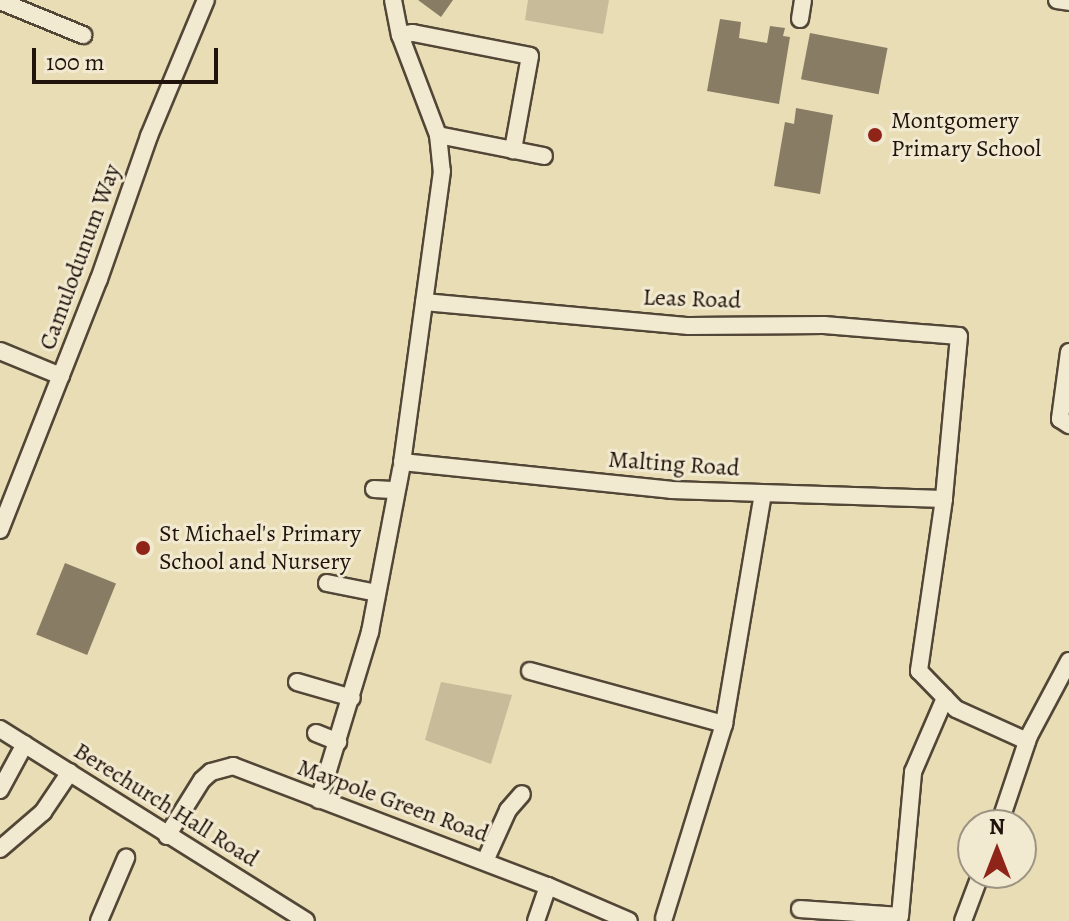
<!DOCTYPE html>
<style>
body{margin:0}
#map{position:relative;width:1069px;height:921px;overflow:hidden;background:#e9ddb6;font-family:Alegreya,serif}
div>[style]{position:absolute}
.green>*{inset:0;background:#c7bb99}
.building>*{inset:0;background:#897c64;transform-origin:0 0}
.roads{filter:drop-shadow(2px 0 #524636) drop-shadow(-2px 0 #524636) drop-shadow(0 2px #524636) drop-shadow(0 -2px #524636)}
.minor>*{height:16px;margin:-8px;padding:0 8px;transform-origin:8px;border-radius:8px;background:#f1e9d0}
.dots>*{width:22px;height:22px;translate:-50% -50%;box-sizing:border-box;border:4px solid #f1e9d0;border-radius:50%}
span{translate:-50% -50%;white-space:nowrap;text-align:center;line-height:1.15;-webkit-text-stroke:6px #f1e9d0;paint-order:stroke}
.poi-label{font-size:24px;color:#20130c}
.left{translate:0 -50%;text-align:left}
.street-label{font-size:24px;color:#20130c}
.north{position:absolute;left:957px;top:809px;width:80px;height:80px;box-sizing:border-box;background:#f1e9d0;border:2px solid #9d9382;border-radius:50%;rotate:0deg;font-size:22px;font-weight:700;line-height:32px;text-align:center;color:#20130c}
.north::after{content:'';display:block;margin:auto;width:28px;height:36px;background:#8f2418;clip-path:polygon(50% 0,100% 100%,50% 72%,0 100%)}
.scale{position:absolute;left:32px;top:48px;width:186px;height:36px;box-sizing:border-box;border:4px solid #20130c;border-top:0;padding-left:10px;font-size:24px;line-height:28px;white-space:nowrap;color:#20130c;-webkit-text-stroke:6px #f1e9d0;paint-order:stroke}
</style>
<div id="map">
<div class="green">
<div style="clip-path:polygon(528px 0,609px 0,603px 34px,525px 20px)"></div>
<div style="clip-path:polygon(441px 682px,512px 695px,491px 764px,425px 740px)"></div>
</div>
<div class="building">
<div style="clip-path:polygon(418px 0,453px 0,441px 17px)"></div>
<div style="clip-path:polygon(720px 19px,741px 22px,739px 38px,767px 43px,770px 26px,785px 28px,783px 36px,790px 37px,779px 104px,707px 91px)"></div>
<div style="left:810px;top:33px;width:79px;height:47px;rotate:11deg"></div>
<div style="clip-path:polygon(796px 108px,833px 115px,820px 194px,774px 186px,785px 122px,794px 124px)"></div>
<div style="left:65px;top:563px;width:55px;height:77px;rotate:22deg"></div>
</div>
<div class="roads">
<div class="minor">
<div style="left:393px;top:0;width:36px;rotate:79deg"></div>
<div style="left:400px;top:35px;width:107px;rotate:69.2deg"></div>
<div style="left:438px;top:135px;width:36px;rotate:84deg"></div>
<div style="left:442px;top:171px;width:294px;rotate:97.8deg"></div>
<div style="left:402px;top:462px;width:270px;rotate:5.9deg"></div>
<div style="left:671px;top:490px;width:273px;rotate:1.9deg"></div>
<div style="left:1057px;top:0;width:12px;rotate:9deg"></div>
<div style="left:0;top:1px;width:90px;rotate:22.3deg"></div>
<div style="left:800px;top:19px;width:19px;rotate:-81deg"></div>
<div style="left:400px;top:35px;width:13px;rotate:-9deg"></div>
<div style="left:413px;top:33px;width:119px;rotate:11.1deg"></div>
<div style="left:530px;top:56px;width:96px;rotate:100.3deg"></div>
<div style="left:438px;top:135px;width:108px;rotate:11.2deg"></div>
<div style="left:424px;top:302px;width:266px;rotate:5.2deg"></div>
<div style="left:689px;top:326px;width:135px;rotate:-0.4deg"></div>
<div style="left:824px;top:325px;width:135px;rotate:4.7deg"></div>
<div style="left:959px;top:336px;width:164px;rotate:95.3deg"></div>
<div style="left:944px;top:499px;width:174px;rotate:98.3deg"></div>
<div style="left:919px;top:671px;width:53px;rotate:45.8deg"></div>
<div style="left:956px;top:709px;width:78px;rotate:24.3deg"></div>
<div style="left:0;top:351px;width:66px;rotate:22.3deg"></div>
<div style="left:1069px;top:352px;width:68px;rotate:97.7deg"></div>
<div style="left:1060px;top:419px;width:11px;rotate:34deg"></div>
<div style="left:374px;top:489px;width:22px;rotate:3deg"></div>
<div style="left:0;top:530px;width:270px;rotate:-68.5deg"></div>
<div style="left:99px;top:279px;width:151px;rotate:-70.7deg"></div>
<div style="left:149px;top:136px;width:147px;rotate:-67.3deg"></div>
<div style="left:327px;top:583px;width:51px;rotate:11.3deg"></div>
<div style="left:530px;top:671px;width:201px;rotate:15.3deg"></div>
<div style="left:297px;top:682px;width:57px;rotate:16.2deg"></div>
<div style="left:0;top:729px;width:361px;rotate:32.1deg"></div>
<div style="left:316px;top:733px;width:24px;rotate:22deg"></div>
<div style="left:0;top:790px;width:52px;rotate:-61.5deg"></div>
<div style="left:319px;top:800px;width:176px;rotate:-73.1deg"></div>
<div style="left:370px;top:632px;width:166px;rotate:-79.2deg"></div>
<div style="left:999px;top:825px;width:94px;rotate:-71.4deg"></div>
<div style="left:1029px;top:736px;width:85px;rotate:-61.9deg"></div>
<div style="left:167px;top:836px;width:66px;rotate:-58deg"></div>
<div style="left:202px;top:780px;width:12px;rotate:-42deg"></div>
<div style="left:211px;top:772px;width:23px;rotate:-15deg"></div>
<div style="left:233px;top:766px;width:337px;rotate:20.9deg"></div>
<div style="left:548px;top:886px;width:88px;rotate:23.4deg"></div>
<div style="left:0;top:849px;width:57px;rotate:-40.7deg"></div>
<div style="left:43px;top:812px;width:48px;rotate:-56deg"></div>
<div style="left:485px;top:861px;width:56px;rotate:-65.7deg"></div>
<div style="left:508px;top:810px;width:21px;rotate:-49deg"></div>
<div style="left:800px;top:909px;width:100px;rotate:4deg"></div>
<div style="left:900px;top:916px;width:145px;rotate:-84.8deg"></div>
<div style="left:913px;top:772px;width:81px;rotate:-66.6deg"></div>
<div style="left:664px;top:918px;width:203px;rotate:-72.8deg"></div>
<div style="left:724px;top:724px;width:233px;rotate:-80.4deg"></div>
<div style="left:99px;top:921px;width:69px;rotate:-66.8deg"></div>
<div style="left:536px;top:921px;width:37px;rotate:-71deg"></div>
<div style="left:963px;top:921px;width:51px;rotate:-69.4deg"></div>
</div>
</div>
<div class="dots">
<div style="left:875px;top:135px;background:#8f2418"></div>
<div style="left:143px;top:548px;background:#8f2418"></div>
</div>
<div class="poi-label">
<span class="left" style="left:891px;top:135px">Montgomery<br>Primary School</span>
<span class="left" style="left:159px;top:548px">St Michael's Primary<br>School and Nursery</span>
</div>
<div class="street-label">
<span style="left:80px;top:257px;rotate:-70deg">Camulodunum Way</span>
<span style="left:692px;top:299px;rotate:2deg">Leas Road</span>
<span style="left:674px;top:464px;rotate:4deg">Malting Road</span>
<span style="left:393px;top:801px;rotate:20deg">Maypole Green Road</span>
<span style="left:166px;top:805px;rotate:32deg">Berechurch Hall Road</span>
</div>
<div class="north">N</div>
<div class="scale">100 m</div>
</div>
